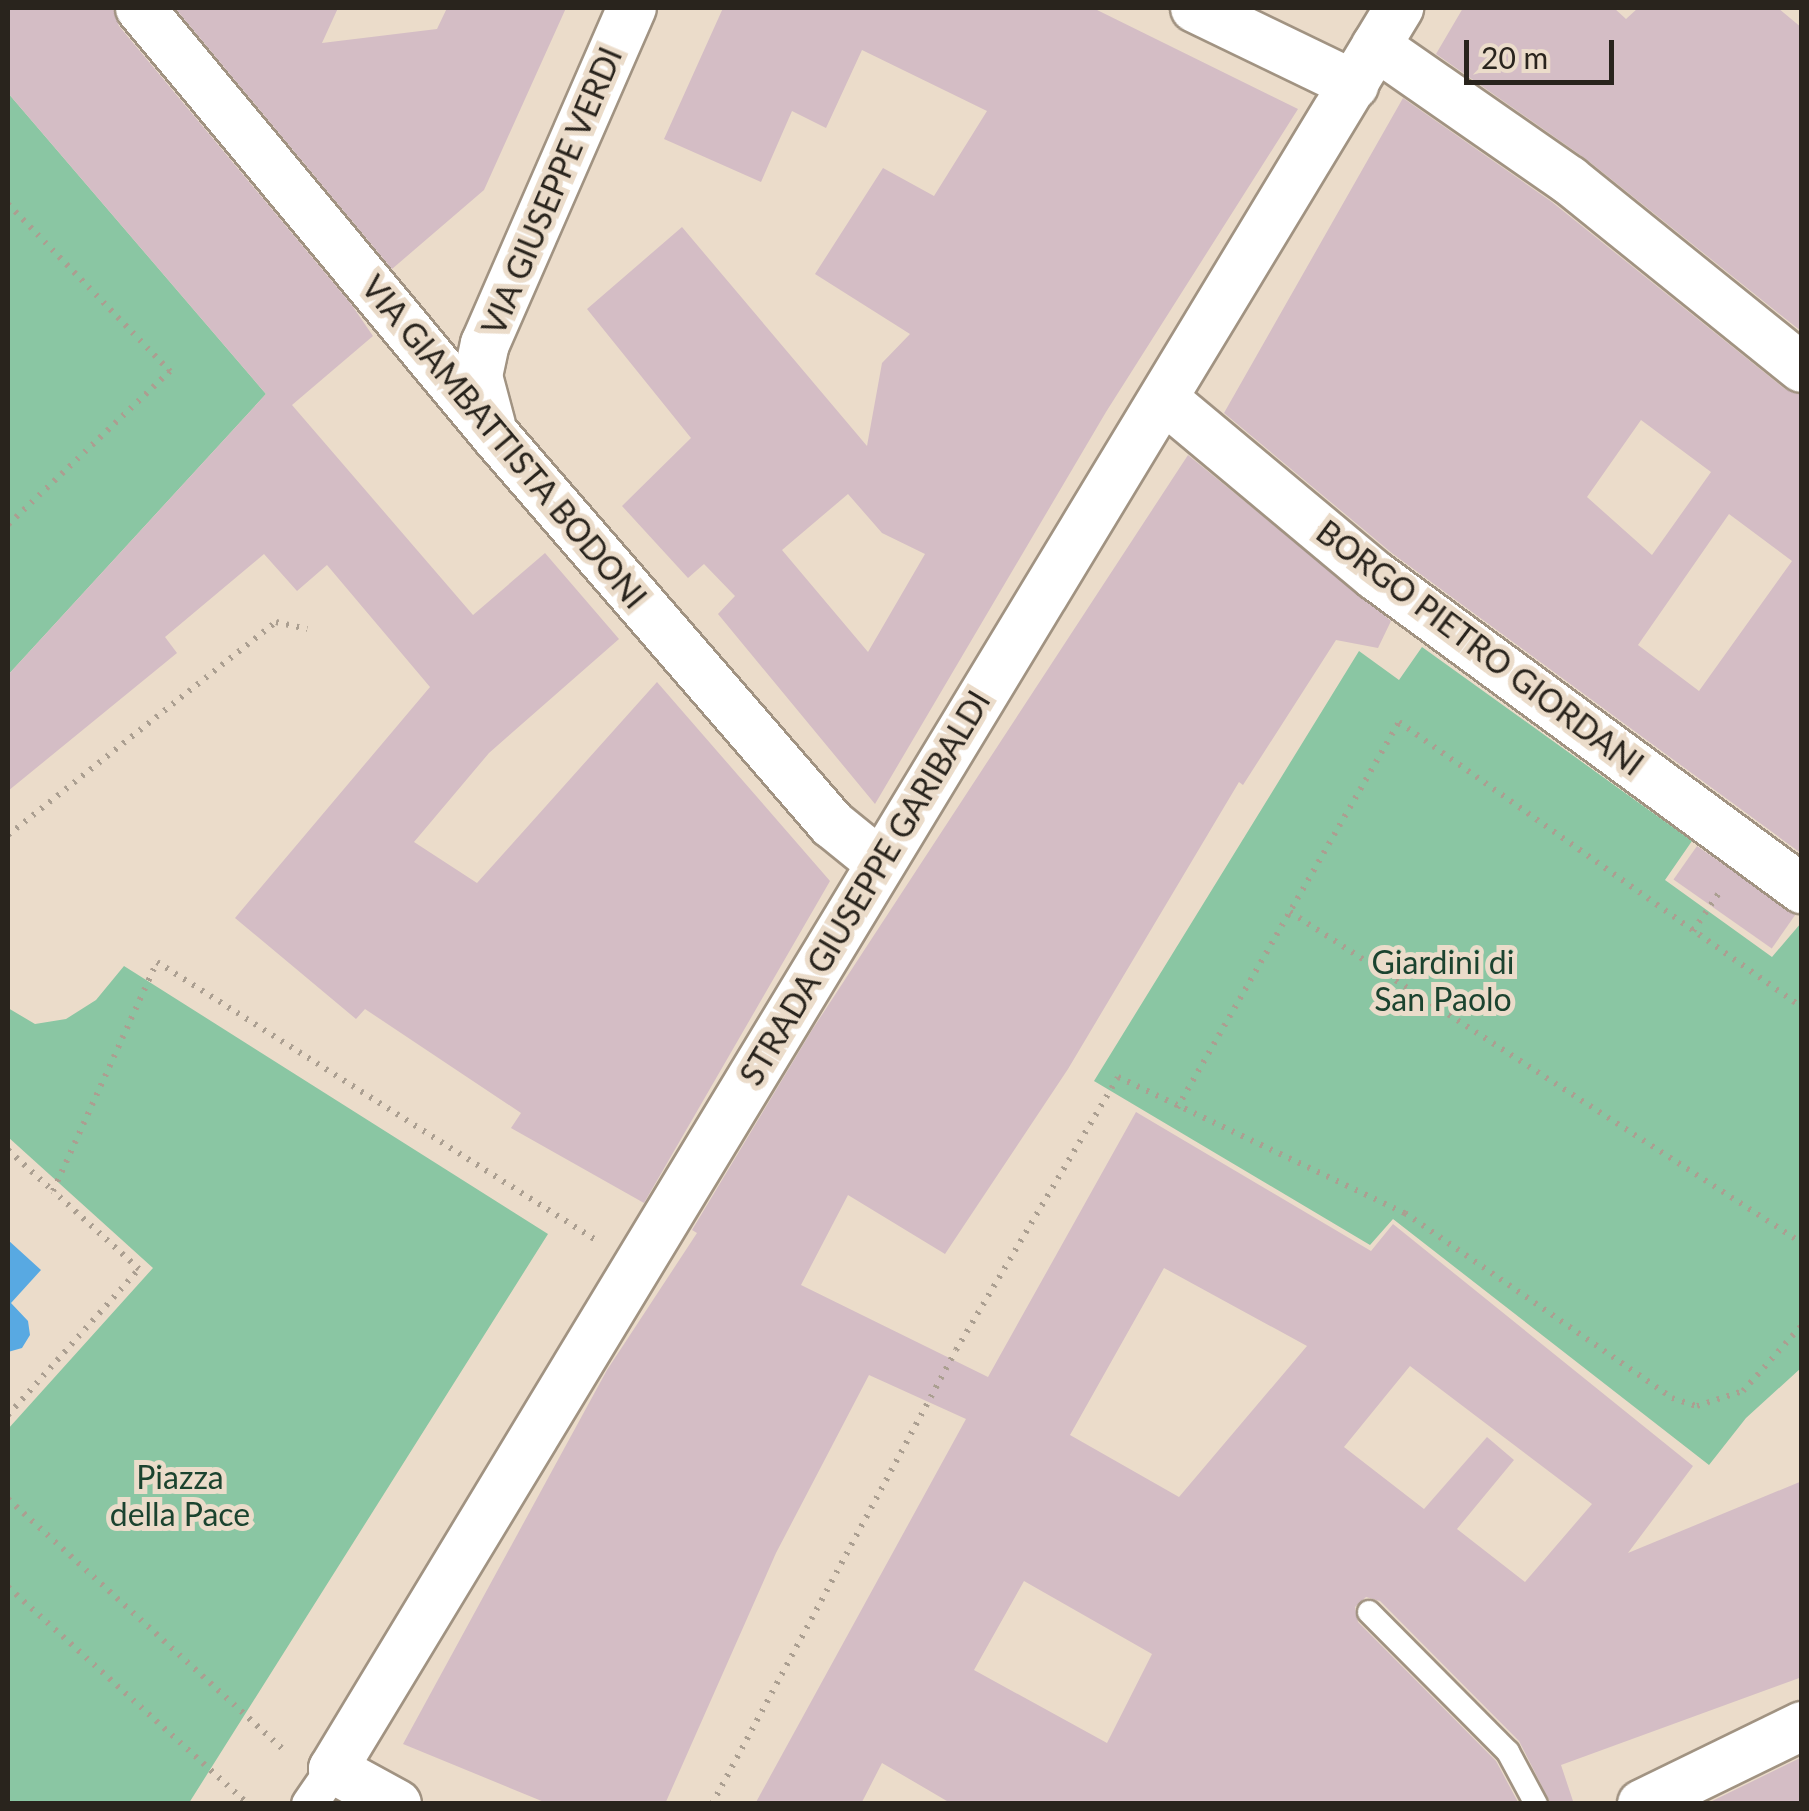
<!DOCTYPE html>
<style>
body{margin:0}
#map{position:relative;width:1809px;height:1811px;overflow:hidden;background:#ebdcca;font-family:Lato,sans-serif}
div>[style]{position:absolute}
.green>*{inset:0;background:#8ac6a3}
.water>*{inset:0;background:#58a9e2}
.building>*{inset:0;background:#d4bdc5;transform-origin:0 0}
.path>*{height:6px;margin-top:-3px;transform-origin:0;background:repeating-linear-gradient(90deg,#ab9f91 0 2.5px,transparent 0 10.5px)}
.roads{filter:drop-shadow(2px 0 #a19382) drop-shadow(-2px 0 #a19382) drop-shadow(0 2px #a19382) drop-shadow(0 -2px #a19382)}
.service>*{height:22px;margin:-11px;padding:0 11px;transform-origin:11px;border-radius:11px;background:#fff}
.pedestrian>*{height:35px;margin:-17.5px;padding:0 17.5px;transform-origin:17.5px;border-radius:17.5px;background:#fff}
.minor>*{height:48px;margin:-24px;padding:0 24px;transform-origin:24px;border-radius:24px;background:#fff}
span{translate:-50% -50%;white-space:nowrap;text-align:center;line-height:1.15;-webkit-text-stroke:10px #ebdcca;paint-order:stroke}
.street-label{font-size:32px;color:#29241d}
.park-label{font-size:32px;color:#1b432f}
.frame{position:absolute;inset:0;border:10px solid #29241d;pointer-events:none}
.scale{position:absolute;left:1464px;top:40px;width:150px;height:45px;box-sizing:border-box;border:5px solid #29241d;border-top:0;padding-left:12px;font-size:30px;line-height:35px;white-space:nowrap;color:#29241d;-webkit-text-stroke:8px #ebdcca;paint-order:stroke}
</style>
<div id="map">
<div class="green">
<div style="clip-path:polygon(8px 93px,266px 394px,8px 675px)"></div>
<div style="clip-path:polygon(1422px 647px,1692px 841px,1665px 880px,1772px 957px,1801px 923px,1801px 1368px,1746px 1418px,1709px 1465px,1393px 1219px,1370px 1245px,1094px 1081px,1359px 651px,1399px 680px)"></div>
<div style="clip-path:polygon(124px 966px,548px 1234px,189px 1803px,8px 1803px,8px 1429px,153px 1268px,8px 1137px,8px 1008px,35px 1024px,66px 1019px,96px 1000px)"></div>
</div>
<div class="water">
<div style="clip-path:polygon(8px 1240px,41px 1270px,11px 1303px,28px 1321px,30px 1335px,22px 1348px,8px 1352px)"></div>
</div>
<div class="building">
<div style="clip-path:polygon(8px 8px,113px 8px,119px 26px,351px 304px,373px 336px,292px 405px,473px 615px,545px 553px,619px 639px,489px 753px,414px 842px,477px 883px,657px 682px,830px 881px,644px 1203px,511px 1128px,521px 1113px,365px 1009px,356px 1019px,235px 918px,430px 687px,327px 565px,297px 591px,264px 554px,165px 637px,177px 653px,8px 791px,8px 675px,266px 394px,8px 93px)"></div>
<div style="clip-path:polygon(175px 8px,338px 8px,322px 43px,437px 29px,447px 8px,566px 8px,484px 190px,392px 269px)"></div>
<div style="clip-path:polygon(evenodd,723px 8px,1093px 8px,1298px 109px,1106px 412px,875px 804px,718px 614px,735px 596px,704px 564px,688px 578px,622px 506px,691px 438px,587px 309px,682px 227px,867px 446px,882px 363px,910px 334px,815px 274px,883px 168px,934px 196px,987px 111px,862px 50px,826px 128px,792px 111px,761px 182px,664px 139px,723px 8px,848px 494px,882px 533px,925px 554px,868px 652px,782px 550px,848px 494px)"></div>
<div style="clip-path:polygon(1463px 8px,1614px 8px,1626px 19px,1638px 8px,1778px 8px,1802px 28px,1802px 332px,1586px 159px,1436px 54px)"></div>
<div style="clip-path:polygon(evenodd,1403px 98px,1552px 202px,1785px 389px,1802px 395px,1802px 854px,1393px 554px,1224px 413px,1403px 98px,1641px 420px,1711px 472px,1652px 555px,1587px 497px,1641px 420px,1403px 98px,1729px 514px,1792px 561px,1699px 691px,1638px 645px,1729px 514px)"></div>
<div style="clip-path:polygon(evenodd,1188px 455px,1391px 621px,1378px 648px,1336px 640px,1243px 785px,1239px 782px,1068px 1069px,945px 1254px,848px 1195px,801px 1285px,988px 1377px,1136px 1112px,1371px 1251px,1393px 1224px,1693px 1466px,1628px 1553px,1802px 1481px,1802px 1677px,1561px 1765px,1574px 1804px,1551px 1804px,1519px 1741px,1380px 1601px,1366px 1597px,1355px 1607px,1358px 1622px,1496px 1761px,1519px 1804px,952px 1804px,882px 1763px,861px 1804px,755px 1804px,966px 1419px,869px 1375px,776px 1553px,665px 1804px,549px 1804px,403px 1744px,607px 1370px,697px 1233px,692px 1230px,812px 1030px,1188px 455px,1164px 1268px,1307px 1346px,1179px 1497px,1070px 1435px,1164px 1268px,1188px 455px,1410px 1366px,1592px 1504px,1525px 1582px,1457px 1529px,1514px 1460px,1487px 1437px,1424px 1509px,1344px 1447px,1410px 1366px,1188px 455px,1024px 1581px,1152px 1654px,1107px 1743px,974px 1670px,1024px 1581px)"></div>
<div style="left:1697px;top:846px;width:120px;height:41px;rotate:35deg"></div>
<div style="clip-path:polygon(1802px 1757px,1802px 1804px,1706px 1804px)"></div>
</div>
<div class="path">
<div style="left:8px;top:204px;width:233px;rotate:45.9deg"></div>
<div style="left:170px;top:371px;width:224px;rotate:136.5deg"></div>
<div style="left:8px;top:835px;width:342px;rotate:-38.5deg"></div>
<div style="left:276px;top:622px;width:32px;rotate:13deg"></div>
<div style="left:1290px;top:912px;width:610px;rotate:32.88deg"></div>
<div style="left:1693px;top:931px;width:50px;rotate:-55.7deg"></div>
<div style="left:1177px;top:1108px;width:445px;rotate:-60.1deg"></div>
<div style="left:1399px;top:722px;width:494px;rotate:35.3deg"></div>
<div style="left:8px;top:1150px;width:61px;rotate:42.3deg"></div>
<div style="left:8px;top:1415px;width:196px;rotate:-48.1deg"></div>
<div style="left:139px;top:1269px;width:116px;rotate:-137.8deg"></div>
<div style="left:53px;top:1191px;width:252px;rotate:-65.6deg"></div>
<div style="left:157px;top:962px;width:523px;rotate:32.35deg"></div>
<div style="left:8px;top:1499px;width:377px;rotate:42.3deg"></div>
<div style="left:8px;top:1587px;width:324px;rotate:42.1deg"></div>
<div style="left:712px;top:1804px;width:515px;rotate:-61.74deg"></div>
<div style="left:956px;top:1350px;width:317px;rotate:-59.3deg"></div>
<div style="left:1118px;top:1077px;width:318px;rotate:25.4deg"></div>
<div style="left:1405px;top:1213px;width:325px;rotate:34.7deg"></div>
<div style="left:1672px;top:1398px;width:26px;rotate:18deg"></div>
<div style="left:1697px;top:1406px;width:48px;rotate:-18.1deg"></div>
<div style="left:1743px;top:1391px;width:89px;rotate:-48.2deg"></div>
</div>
<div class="roads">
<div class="service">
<div style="left:1369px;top:1612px;width:197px;rotate:45.2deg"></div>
<div style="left:1508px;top:1752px;width:59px;rotate:61.7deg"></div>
</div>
<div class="pedestrian">
<div style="left:309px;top:1804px;width:42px;rotate:-55.6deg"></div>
</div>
<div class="minor">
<div style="left:140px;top:8px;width:555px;rotate:50.26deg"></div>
<div style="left:495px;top:435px;width:515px;rotate:49.1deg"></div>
<div style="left:832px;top:824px;width:62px;rotate:39.1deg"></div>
<div style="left:1195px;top:8px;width:177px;rotate:25.8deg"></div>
<div style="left:1376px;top:46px;width:235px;rotate:34.8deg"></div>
<div style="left:1569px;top:180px;width:299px;rotate:38.9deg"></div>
<div style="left:1164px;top:399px;width:276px;rotate:39.9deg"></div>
<div style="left:1376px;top:576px;width:529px;rotate:36.31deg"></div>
<div style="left:491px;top:425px;width:51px;rotate:-104.9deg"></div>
<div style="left:478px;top:376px;width:33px;rotate:-78deg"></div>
<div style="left:485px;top:344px;width:367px;rotate:-66.4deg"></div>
<div style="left:397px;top:1804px;width:73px;rotate:-151.3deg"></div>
<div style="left:333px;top:1769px;width:2059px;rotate:-58.81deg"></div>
<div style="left:1642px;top:1804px;width:178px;rotate:-26deg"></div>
</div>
</div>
<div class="street-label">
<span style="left:552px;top:191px;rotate:-67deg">VIA GIUSEPPE VERDI</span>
<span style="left:504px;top:442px;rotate:50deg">VIA GIAMBATTISTA BODONI</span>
<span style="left:1480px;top:648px;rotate:37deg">BORGO PIETRO GIORDANI</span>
<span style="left:865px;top:888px;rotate:-59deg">STRADA GIUSEPPE GARIBALDI</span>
</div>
<div class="park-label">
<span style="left:1443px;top:981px">Giardini di<br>San Paolo</span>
<span style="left:180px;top:1496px">Piazza<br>della Pace</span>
</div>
<div class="frame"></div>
<div class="scale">20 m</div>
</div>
